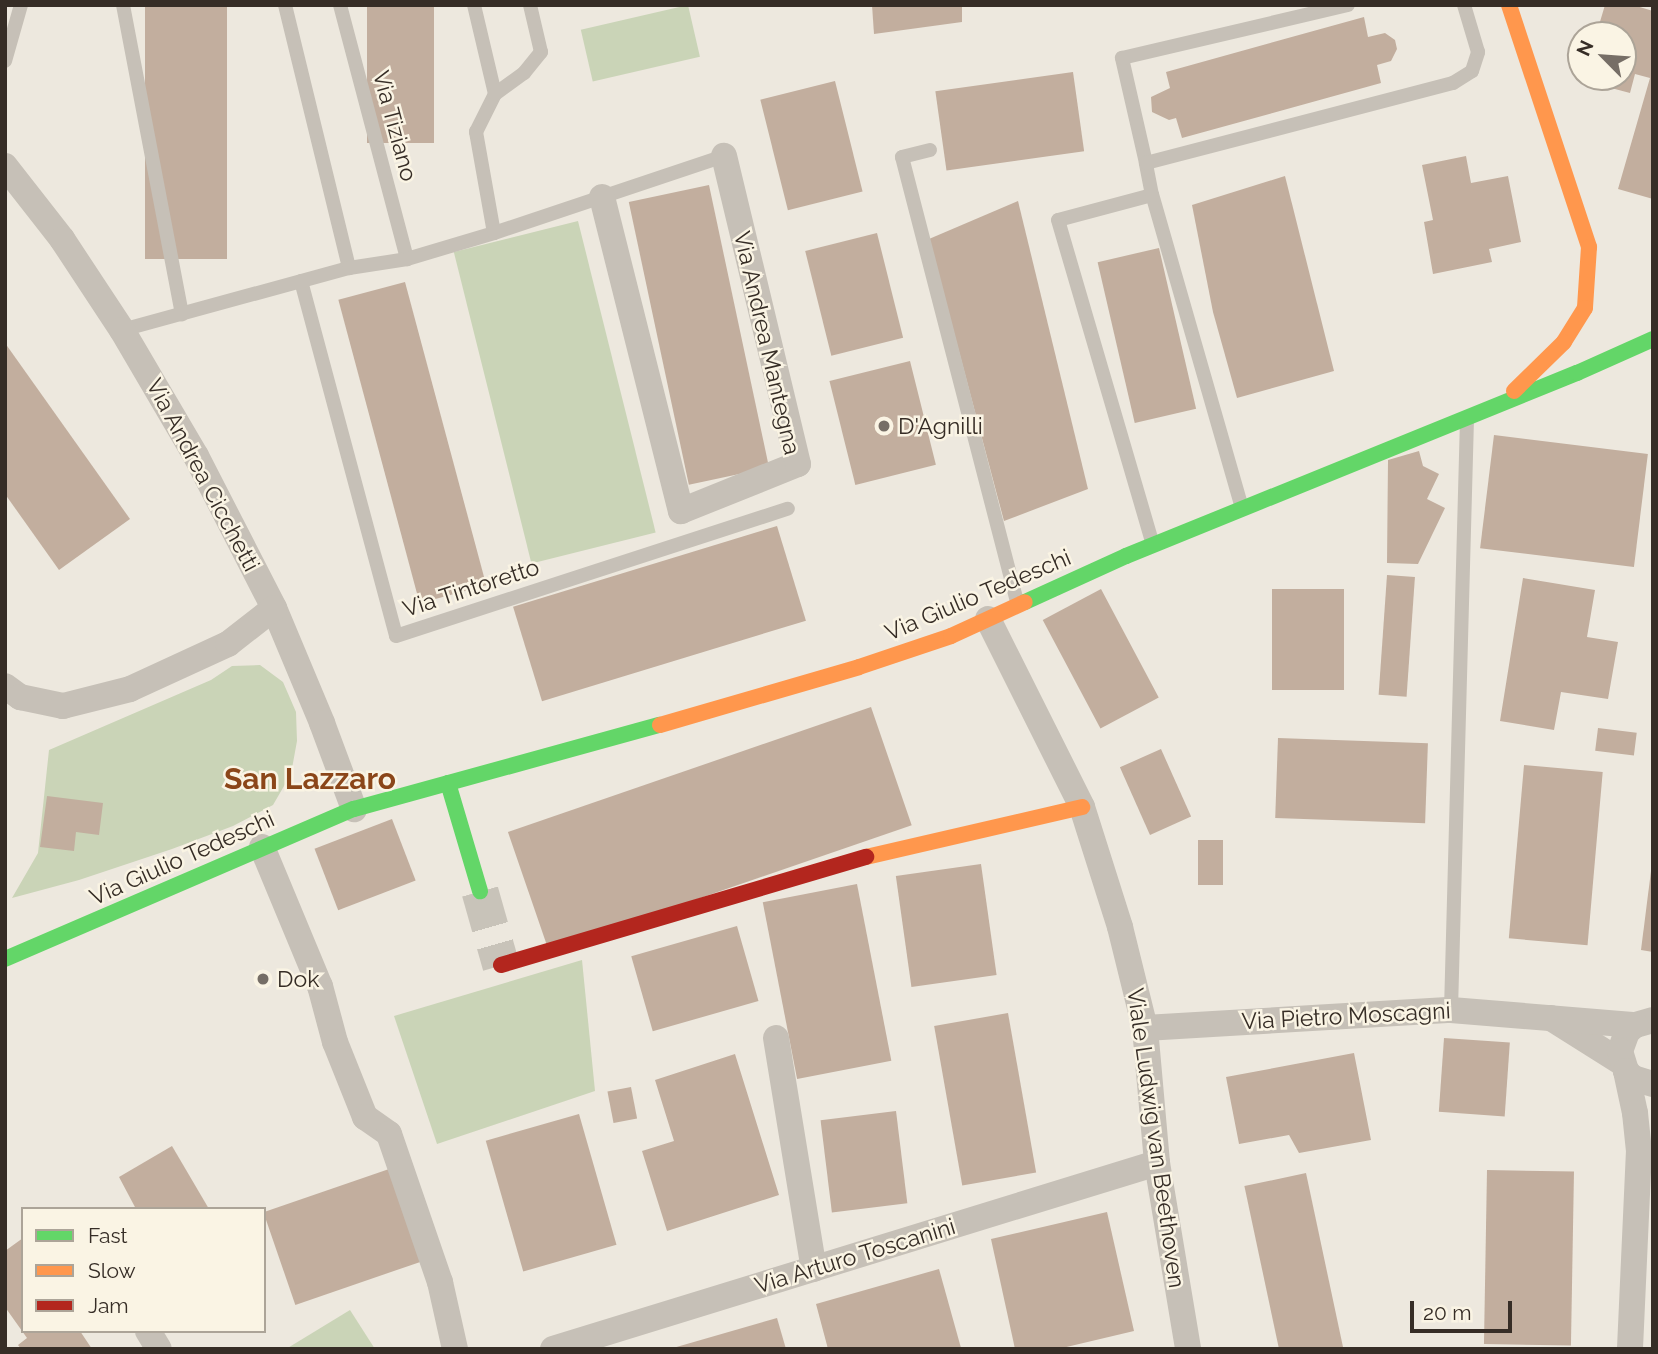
<!DOCTYPE html>
<style>
body{margin:0}
#map{position:relative;width:1658px;height:1354px;overflow:hidden;background:#ede8de;font-family:Raleway,sans-serif}
div>[style]{position:absolute}
.green>*{inset:0;background:#cad4b7;transform-origin:0 0}
.building>*{inset:0;background:#c2ae9e;transform-origin:0 0}
.secondary-tunnel>*{height:37px;margin-top:-18.5px;transform-origin:0;background:repeating-linear-gradient(90deg,#c8c3b9 0 37px,transparent 0 55px)}
.lane>*{height:14px;margin:-7px;padding:0 7px;transform-origin:7px;border-radius:7px;background:#c6c0b7}
.street>*{height:26px;margin:-13px;padding:0 13px;transform-origin:13px;border-radius:13px;background:#c6c0b7}
.fast>*{height:16px;margin:-8px;padding:0 8px;transform-origin:8px;border-radius:8px;background:#63d668}
.slow>*{height:16px;margin:-8px;padding:0 8px;transform-origin:8px;border-radius:8px;background:#ff974d}
.jam>*{height:16px;margin:-8px;padding:0 8px;transform-origin:8px;border-radius:8px;background:#b3261e}
.dots>*{width:19px;height:19px;translate:-50% -50%;box-sizing:border-box;border:4px solid #faf4e4;border-radius:50%}
span{translate:-50% -50%;white-space:nowrap;text-align:center;line-height:1.15;-webkit-text-stroke:5px #faf4e4;paint-order:stroke}
.street-label{font-size:23px;color:#362d26}
.poi-label{font-size:23px;color:#362d26}
.left{translate:0 -50%;text-align:left}
.district-label{font-size:30px;color:#8b4619;font-weight:700}
.frame{position:absolute;inset:0;border:7px solid #362d26;pointer-events:none}
.legend{position:absolute;left:21px;top:1207px;width:245px;height:126px;box-sizing:border-box;background:#faf4e4;border:2px solid #aca498;margin:0;padding:9px 12px;list-style:none;font-size:21px;color:#362d26}
.legend li{display:flex;align-items:center;gap:14px;height:35px}
.legend b{width:35px;border:2px solid #aca498}
.north{position:absolute;left:1567px;top:21px;width:70px;height:70px;box-sizing:border-box;background:#faf4e4;border:2px solid #aca498;border-radius:50%;rotate:295deg;font-size:19px;font-weight:700;line-height:28px;text-align:center;color:#362d26}
.north::after{content:'';display:block;margin:auto;width:24px;height:32px;background:#766e66;clip-path:polygon(50% 0,100% 100%,50% 72%,0 100%)}
.scale{position:absolute;left:1410px;top:1301px;width:102px;height:32px;box-sizing:border-box;border:4px solid #362d26;border-top:0;padding-left:9px;font-size:21px;line-height:24px;white-space:nowrap;color:#362d26;-webkit-text-stroke:5px #faf4e4;paint-order:stroke}
</style>
<div id="map">
<div class="green">
<div style="left:688px;top:5px;width:53px;height:110px;rotate:77deg"></div>
<div style="left:578px;top:221px;width:321px;height:128px;rotate:76deg"></div>
<div style="clip-path:polygon(260px 665px,283px 682px,296px 712px,297px 741px,291px 774px,273px 805px,233px 826px,172px 849px,79px 880px,12px 898px,38px 853px,49px 750px,211px 680px,232px 666px)"></div>
<div style="clip-path:polygon(582px 960px,595px 1091px,437px 1144px,394px 1016px)"></div>
<div style="clip-path:polygon(350px 1310px,375px 1349px,286px 1349px)"></div>
</div>
<div class="building">
<div style="left:145px;top:5px;width:82px;height:254px"></div>
<div style="left:367px;top:5px;width:67px;height:138px"></div>
<div style="clip-path:polygon(872px 5px,962px 5px,962px 22px,874px 34px)"></div>
<div style="clip-path:polygon(1605px 5px,1633px 5px,1653px 11px,1653px 199px,1618px 189px,1650px 78px,1635px 74px,1630px 93px,1581px 80px,1582px 77px,1623px 77px,1623px 35px,1596px 35px)"></div>
<div style="clip-path:polygon(1364px 17px,1368px 37px,1385px 33px,1395px 40px,1397px 49px,1391px 61px,1377px 65px,1381px 83px,1182px 138px,1176px 118px,1169px 120px,1152px 112px,1151px 97px,1170px 88px,1166px 72px)"></div>
<div style="left:1073px;top:72px;width:80px;height:139px;rotate:82deg"></div>
<div style="left:835px;top:81px;width:114px;height:77px;rotate:76deg"></div>
<div style="clip-path:polygon(1466px 156px,1471px 183px,1508px 176px,1521px 242px,1489px 249px,1492px 262px,1433px 274px,1424px 222px,1433px 220px,1422px 165px)"></div>
<div style="clip-path:polygon(1285px 176px,1334px 371px,1237px 398px,1213px 312px,1192px 205px)"></div>
<div style="left:709px;top:185px;width:289px;height:82px;rotate:78deg"></div>
<div style="clip-path:polygon(1018px 201px,1088px 489px,1004px 521px,929px 239px)"></div>
<div style="left:877px;top:233px;width:108px;height:74px;rotate:76deg"></div>
<div style="left:1159px;top:248px;width:165px;height:63px;rotate:77deg"></div>
<div style="left:405px;top:282px;width:314px;height:69px;rotate:75deg"></div>
<div style="clip-path:polygon(5px 343px,130px 519px,59px 570px,5px 494px)"></div>
<div style="left:910px;top:361px;width:107px;height:83px;rotate:76deg"></div>
<div style="left:1494px;top:435px;width:155px;height:114px;rotate:7deg"></div>
<div style="clip-path:polygon(1419px 451px,1423px 466px,1439px 474px,1427px 499px,1445px 508px,1418px 564px,1387px 563px,1388px 460px)"></div>
<div style="left:777px;top:526px;width:99px;height:276px;rotate:73deg"></div>
<div style="left:1387px;top:575px;width:28px;height:120px;rotate:4deg"></div>
<div style="clip-path:polygon(1523px 578px,1595px 590px,1587px 637px,1618px 642px,1608px 699px,1561px 692px,1554px 730px,1500px 721px)"></div>
<div style="left:1101px;top:589px;width:123px;height:66px;rotate:62deg"></div>
<div style="left:1272px;top:589px;width:72px;height:101px"></div>
<div style="left:871px;top:707px;width:125px;height:384px;rotate:71deg"></div>
<div style="left:1598px;top:728px;width:39px;height:23px;rotate:7deg"></div>
<div style="left:1278px;top:738px;width:150px;height:80px;rotate:2deg"></div>
<div style="left:1161px;top:749px;width:74px;height:45px;rotate:66deg"></div>
<div style="left:1524px;top:765px;width:79px;height:174px;rotate:5deg"></div>
<div style="clip-path:polygon(47px 796px,103px 803px,99px 835px,76px 832px,74px 851px,40px 847px)"></div>
<div style="left:392px;top:819px;width:66px;height:83px;rotate:69deg"></div>
<div style="left:1198px;top:840px;width:25px;height:45px"></div>
<div style="left:981px;top:864px;width:112px;height:86px;rotate:82deg"></div>
<div style="clip-path:polygon(1651px 871px,1653px 871px,1653px 952px,1641px 950px)"></div>
<div style="left:857px;top:884px;width:180px;height:96px;rotate:79deg"></div>
<div style="left:737px;top:926px;width:78px;height:110px;rotate:74deg"></div>
<div style="left:1008px;top:1013px;width:162px;height:75px;rotate:80deg"></div>
<div style="left:1444px;top:1038px;width:66px;height:74px;rotate:4deg"></div>
<div style="clip-path:polygon(1354px 1053px,1371px 1140px,1299px 1153px,1289px 1135px,1239px 1144px,1226px 1077px)"></div>
<div style="clip-path:polygon(735px 1054px,779px 1195px,667px 1231px,642px 1151px,674px 1141px,655px 1080px)"></div>
<div style="left:631px;top:1087px;width:32px;height:24px;rotate:79deg"></div>
<div style="left:896px;top:1111px;width:93px;height:76px;rotate:83deg"></div>
<div style="left:579px;top:1114px;width:136px;height:97px;rotate:74deg"></div>
<div style="clip-path:polygon(172px 1146px,209px 1209px,136px 1209px,119px 1177px)"></div>
<div style="left:392px;top:1168px;width:98px;height:136px;rotate:71deg"></div>
<div style="left:1487px;top:1170px;width:87px;height:174px;rotate:1deg"></div>
<div style="left:1306px;top:1173px;width:180px;height:63px;rotate:78deg"></div>
<div style="clip-path:polygon(1107px 1212px,1134px 1331px,1058px 1349px,1015px 1349px,991px 1239px)"></div>
<div style="clip-path:polygon(23px 1238px,23px 1331px,80px 1331px,92px 1349px,21px 1349px,18px 1345px,27px 1338px,5px 1307px,5px 1251px)"></div>
<div style="clip-path:polygon(939px 1269px,961px 1348px,828px 1349px,816px 1304px)"></div>
<div style="clip-path:polygon(777px 1318px,786px 1349px,673px 1349px,673px 1348px)"></div>
</div>
<div class="secondary-tunnel">
<div style="left:480px;top:891px;width:77px;rotate:74.2deg"></div>
</div>
<div class="lane">
<div style="left:123px;top:5px;width:315px;rotate:79.2deg"></div>
<div style="left:285px;top:5px;width:271px;rotate:76.3deg"></div>
<div style="left:340px;top:5px;width:263px;rotate:75.2deg"></div>
<div style="left:474px;top:5px;width:91px;rotate:76.7deg"></div>
<div style="left:5px;top:61px;width:58px;rotate:-74.1deg"></div>
<div style="left:930px;top:150px;width:29px;rotate:166deg"></div>
<div style="left:902px;top:157px;width:463px;rotate:75.5deg"></div>
<div style="left:1146px;top:163px;width:108px;rotate:-102.9deg"></div>
<div style="left:1122px;top:58px;width:232px;rotate:-13.2deg"></div>
<div style="left:1152px;top:195px;width:97px;rotate:165.1deg"></div>
<div style="left:1058px;top:220px;width:338px;rotate:73.7deg"></div>
<div style="left:494px;top:233px;width:103px;rotate:-100.1deg"></div>
<div style="left:476px;top:132px;width:42px;rotate:-63.4deg"></div>
<div style="left:495px;top:94px;width:36px;rotate:-36deg"></div>
<div style="left:524px;top:73px;width:27px;rotate:-51deg"></div>
<div style="left:541px;top:52px;width:48px;rotate:-103.2deg"></div>
<div style="left:301px;top:281px;width:367px;rotate:75deg"></div>
<div style="left:396px;top:636px;width:412px;rotate:-18deg"></div>
<div style="left:122px;top:330px;width:235px;rotate:-15.3deg"></div>
<div style="left:349px;top:268px;width:59px;rotate:-8.8deg"></div>
<div style="left:407px;top:259px;width:91px;rotate:-16.6deg"></div>
<div style="left:494px;top:233px;width:243px;rotate:-18.5deg"></div>
<div style="left:1242px;top:508px;width:326px;rotate:-106deg"></div>
<div style="left:1152px;top:195px;width:33px;rotate:-101deg"></div>
<div style="left:1146px;top:163px;width:317px;rotate:-14.6deg"></div>
<div style="left:1453px;top:83px;width:22px;rotate:-32deg"></div>
<div style="left:1472px;top:71px;width:20px;rotate:-72deg"></div>
<div style="left:1478px;top:52px;width:49px;rotate:-106.6deg"></div>
<div style="left:1451px;top:1010px;width:590px;rotate:-88.45deg"></div>
</div>
<div class="street">
<div style="left:5px;top:166px;width:93px;rotate:52deg"></div>
<div style="left:62px;top:239px;width:109px;rotate:56.6deg"></div>
<div style="left:122px;top:330px;width:146px;rotate:59.6deg"></div>
<div style="left:196px;top:456px;width:171px;rotate:62.8deg"></div>
<div style="left:274px;top:608px;width:125px;rotate:67.3deg"></div>
<div style="left:322px;top:723px;width:92px;rotate:69.6deg"></div>
<div style="left:602px;top:197px;width:324px;rotate:75.9deg"></div>
<div style="left:681px;top:511px;width:126px;rotate:-21.9deg"></div>
<div style="left:798px;top:464px;width:317px;rotate:-103.5deg"></div>
<div style="left:988px;top:619px;width:210px;rotate:63.4deg"></div>
<div style="left:1082px;top:807px;width:126px;rotate:72.4deg"></div>
<div style="left:1120px;top:927px;width:104px;rotate:76.1deg"></div>
<div style="left:1145px;top:1028px;width:136px;rotate:84.9deg"></div>
<div style="left:1157px;top:1163px;width:189px;rotate:80.5deg"></div>
<div style="left:5px;top:686px;width:19px;rotate:36deg"></div>
<div style="left:20px;top:697px;width:44px;rotate:11.8deg"></div>
<div style="left:63px;top:706px;width:69px;rotate:-14.2deg"></div>
<div style="left:130px;top:689px;width:108px;rotate:-24.7deg"></div>
<div style="left:228px;top:644px;width:58px;rotate:-38deg"></div>
<div style="left:262px;top:847px;width:151px;rotate:67.4deg"></div>
<div style="left:320px;top:986px;width:58px;rotate:75deg"></div>
<div style="left:335px;top:1042px;width:81px;rotate:68.2deg"></div>
<div style="left:365px;top:1117px;width:29px;rotate:35deg"></div>
<div style="left:389px;top:1134px;width:157px;rotate:71deg"></div>
<div style="left:440px;top:1282px;width:69px;rotate:77.4deg"></div>
<div style="left:1551px;top:1018px;width:83px;rotate:32.2deg"></div>
<div style="left:1653px;top:1020px;width:19px;rotate:164deg"></div>
<div style="left:1635px;top:1025px;width:11px;rotate:139deg"></div>
<div style="left:1627px;top:1032px;width:20px;rotate:110deg"></div>
<div style="left:1620px;top:1051px;width:21px;rotate:73deg"></div>
<div style="left:1626px;top:1071px;width:10px;rotate:45deg"></div>
<div style="left:1633px;top:1078px;width:21px;rotate:17deg"></div>
<div style="left:1145px;top:1028px;width:307px;rotate:-3.4deg"></div>
<div style="left:1451px;top:1010px;width:185px;rotate:4.7deg"></div>
<div style="left:776px;top:1038px;width:234px;rotate:80.7deg"></div>
<div style="left:1626px;top:1071px;width:43px;rotate:77.9deg"></div>
<div style="left:1635px;top:1113px;width:37px;rotate:84deg"></div>
<div style="left:1639px;top:1150px;width:199px;rotate:92.6deg"></div>
<div style="left:148px;top:1331px;width:21px;rotate:59deg"></div>
<div style="left:553px;top:1349px;width:632px;rotate:-17.12deg"></div>
</div>
<div class="fast">
<div style="left:1025px;top:602px;width:111px;rotate:-24.5deg"></div>
<div style="left:1126px;top:556px;width:487px;rotate:-22.1deg"></div>
<div style="left:1577px;top:373px;width:83px;rotate:-24.1deg"></div>
<div style="left:448px;top:783px;width:113px;rotate:73.5deg"></div>
<div style="left:5px;top:959px;width:380px;rotate:-23.3deg"></div>
<div style="left:354px;top:809px;width:317px;rotate:-15.4deg"></div>
</div>
<div class="slow">
<div style="left:1509px;top:5px;width:255px;rotate:71.7deg"></div>
<div style="left:1589px;top:247px;width:61px;rotate:93.8deg"></div>
<div style="left:1585px;top:308px;width:40px;rotate:122deg"></div>
<div style="left:1564px;top:342px;width:70px;rotate:135.6deg"></div>
<div style="left:660px;top:725px;width:207px;rotate:-16.2deg"></div>
<div style="left:859px;top:667px;width:97px;rotate:-18.6deg"></div>
<div style="left:951px;top:636px;width:81px;rotate:-24.7deg"></div>
<div style="left:866px;top:857px;width:222px;rotate:-13deg"></div>
</div>
<div class="jam">
<div style="left:501px;top:965px;width:381px;rotate:-16.5deg"></div>
</div>
<div class="dots">
<div style="left:884px;top:426px;background:#766e66"></div>
<div style="left:263px;top:979px;background:#766e66"></div>
</div>
<div class="street-label">
<span style="left:395px;top:126px;rotate:75deg">Via Tiziano</span>
<span style="left:767px;top:343px;rotate:77deg">Via Andrea Mantegna</span>
<span style="left:203px;top:475px;rotate:62deg">Via Andrea Cicchetti</span>
<span style="left:471px;top:588px;rotate:-18deg">Via Tintoretto</span>
<span style="left:978px;top:595px;rotate:-23deg">Via Giulio Tedeschi</span>
<span style="left:182px;top:858px;rotate:-24deg">Via Giulio Tedeschi</span>
<span style="left:1346px;top:1016px;rotate:-3deg">Via Pietro Moscagni</span>
<span style="left:1156px;top:1138px;rotate:82deg">Viale Ludwig van Beethoven</span>
<span style="left:855px;top:1256px;rotate:-17deg">Via Arturo Toscanini</span>
</div>
<div class="poi-label">
<span class="left" style="left:898px;top:426px">D'Agnilli</span>
<span class="left" style="left:277px;top:979px">Dok</span>
</div>
<div class="district-label">
<span style="left:310px;top:779px">San Lazzaro</span>
</div>
<div class="frame"></div>
<ul class="legend">
<li><b style="height:9px;background:#63d668"></b>Fast</li>
<li><b style="height:9px;background:#ff974d"></b>Slow</li>
<li><b style="height:9px;background:#b3261e"></b>Jam</li>
</ul>
<div class="north">N</div>
<div class="scale">20 m</div>
</div>
